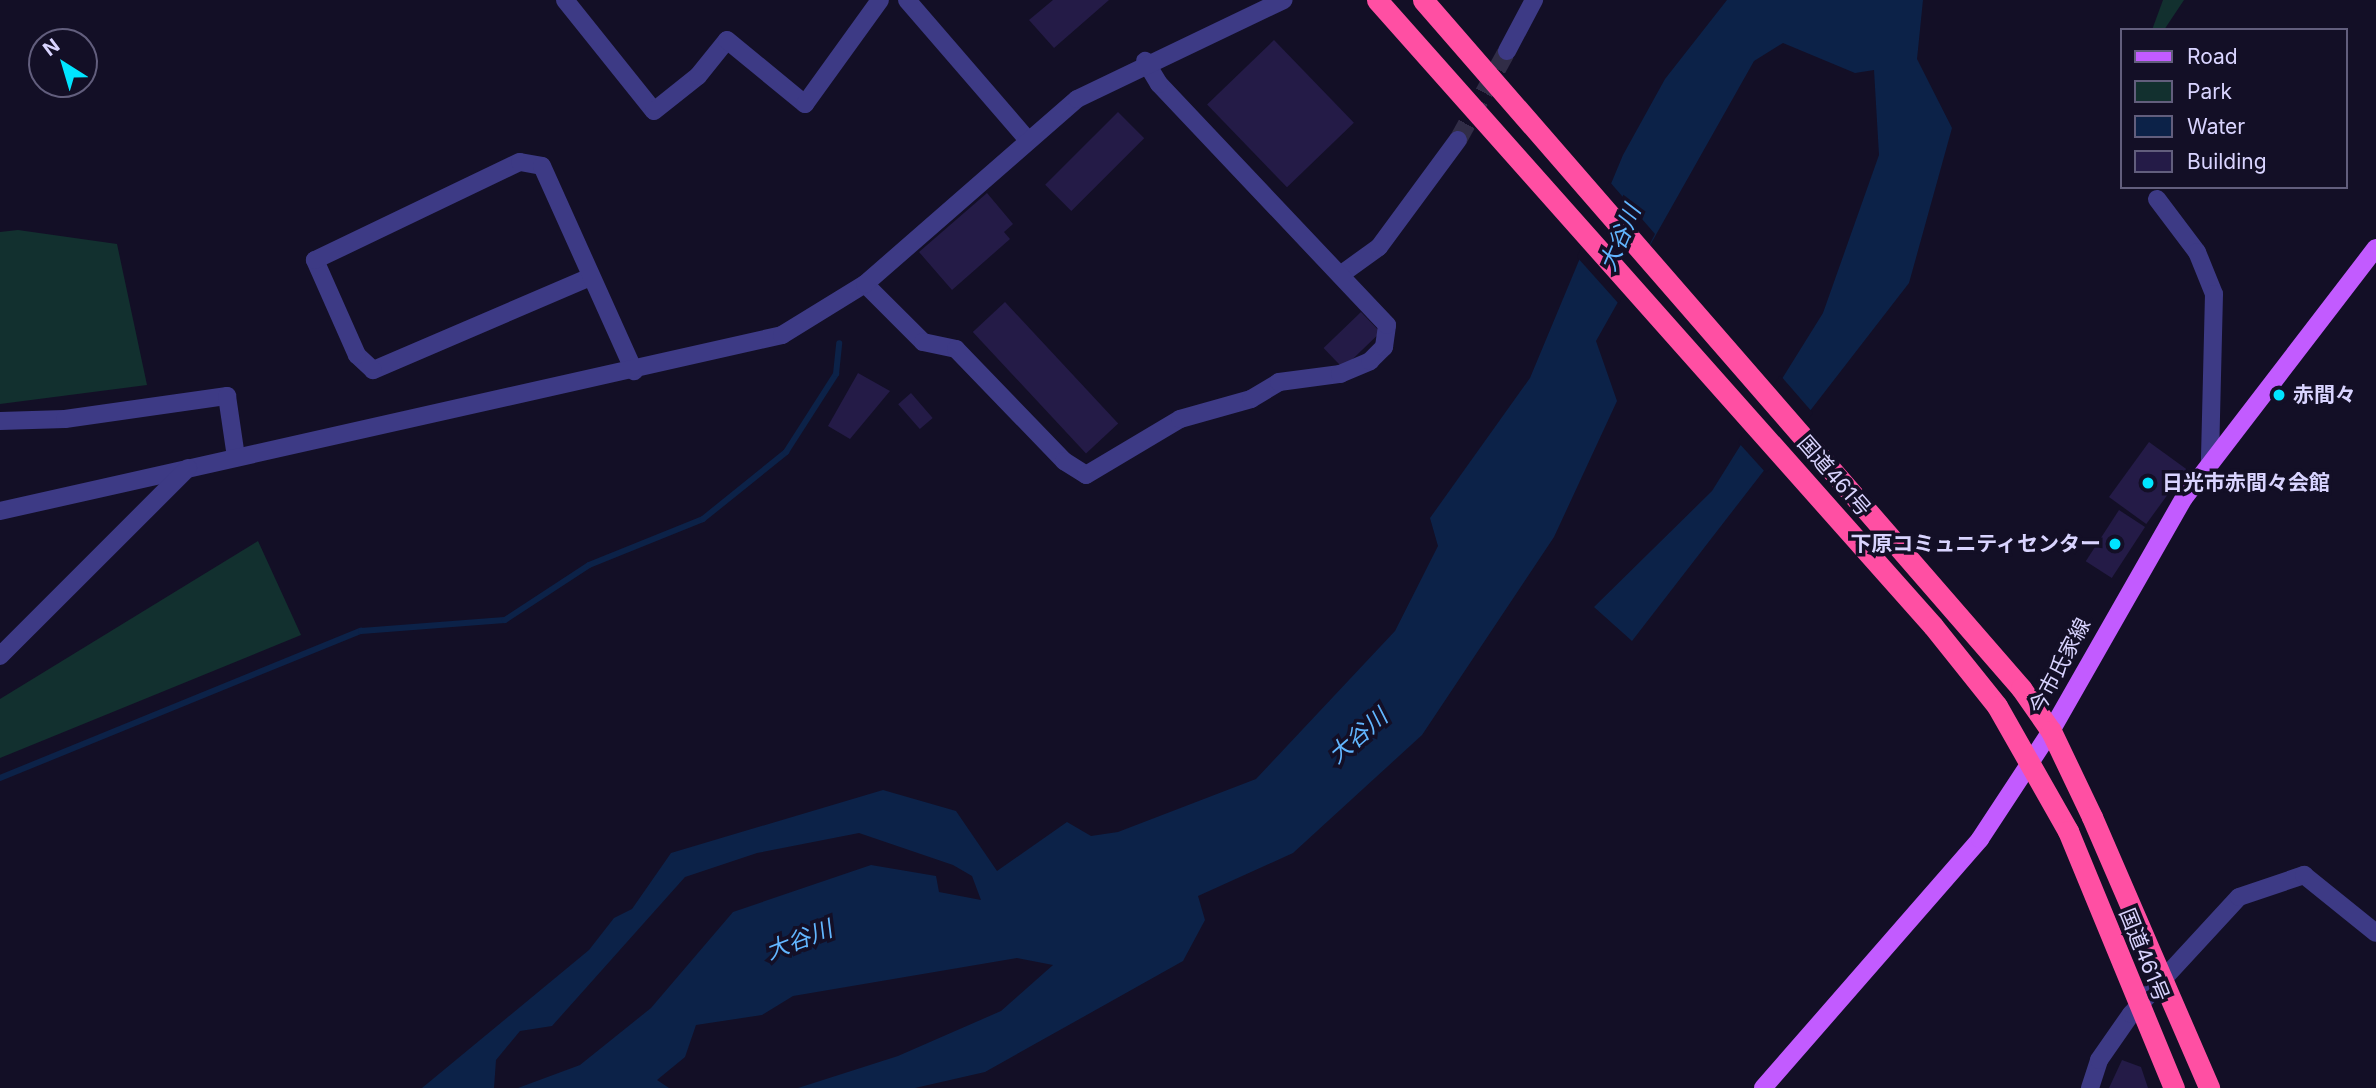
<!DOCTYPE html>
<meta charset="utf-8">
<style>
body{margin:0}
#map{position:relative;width:2376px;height:1088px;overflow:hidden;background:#130f26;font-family:Inter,"Noto Sans JP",sans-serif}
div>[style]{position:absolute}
.green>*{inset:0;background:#12302f}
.water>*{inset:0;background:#0c2248}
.pier>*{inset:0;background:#130f26}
.stream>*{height:6px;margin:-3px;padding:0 3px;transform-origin:3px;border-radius:3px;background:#0c2248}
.building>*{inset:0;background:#241b47;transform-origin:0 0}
.minor-tunnel>*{height:18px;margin-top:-9px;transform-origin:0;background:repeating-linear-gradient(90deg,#312d47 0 18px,transparent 0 27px)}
.minor>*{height:18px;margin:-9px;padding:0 9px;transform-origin:9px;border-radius:9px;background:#3d3a85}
.major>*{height:18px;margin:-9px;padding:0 9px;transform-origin:9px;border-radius:9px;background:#c25bff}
.highway>*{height:21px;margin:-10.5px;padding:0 10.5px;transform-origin:10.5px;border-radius:10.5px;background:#ff4fa3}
.dots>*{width:19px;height:19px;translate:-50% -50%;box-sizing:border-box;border:4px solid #130f26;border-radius:50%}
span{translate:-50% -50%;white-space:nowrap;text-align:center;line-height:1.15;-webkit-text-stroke:7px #130f26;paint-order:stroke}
.poi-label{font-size:21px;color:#d9d4ff;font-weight:700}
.left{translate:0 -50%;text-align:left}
.right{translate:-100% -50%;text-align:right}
.street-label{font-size:21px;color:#d9d4ff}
.water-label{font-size:23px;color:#62b6ff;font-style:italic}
.legend{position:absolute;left:2120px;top:28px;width:228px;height:161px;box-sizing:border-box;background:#130f26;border:2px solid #625e7d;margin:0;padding:9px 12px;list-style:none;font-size:21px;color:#d9d4ff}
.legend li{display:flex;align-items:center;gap:14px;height:35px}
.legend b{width:35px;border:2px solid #625e7d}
.north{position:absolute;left:28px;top:28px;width:70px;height:70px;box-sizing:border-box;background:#130f26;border:2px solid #625e7d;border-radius:50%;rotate:323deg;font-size:19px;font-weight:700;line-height:28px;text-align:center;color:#d9d4ff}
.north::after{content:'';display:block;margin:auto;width:24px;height:32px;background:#00e5ff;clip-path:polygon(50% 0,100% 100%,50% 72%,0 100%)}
</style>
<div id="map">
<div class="green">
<div style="clip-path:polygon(2163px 0,2184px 0,2164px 30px,2152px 30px)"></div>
<div style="clip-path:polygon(18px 230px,117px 244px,147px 385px,0 404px,0 232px)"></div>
<div style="clip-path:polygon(258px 541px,301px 635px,0 758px,0 699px)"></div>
</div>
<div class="water">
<div style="clip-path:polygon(1727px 0,1923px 0,1917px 59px,1952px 128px,1909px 283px,1632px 641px,1594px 607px,1712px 491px,1823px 313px,1879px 155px,1874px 70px,1855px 73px,1783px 43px,1754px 61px,1596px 341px,1617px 401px,1554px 537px,1422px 735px,1293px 853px,1198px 896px,1205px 920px,1183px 961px,985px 1072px,915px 1088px,798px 1088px,898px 1056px,1001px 1011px,1053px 965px,1017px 958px,793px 996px,762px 1015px,696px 1025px,685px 1057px,657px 1080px,669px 1088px,518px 1088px,580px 1065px,651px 1008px,733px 912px,871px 865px,936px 876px,939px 892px,981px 900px,972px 876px,953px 865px,859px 833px,757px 853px,685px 877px,552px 1026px,520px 1031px,496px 1060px,494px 1088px,422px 1088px,589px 950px,614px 918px,632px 909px,671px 853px,883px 790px,956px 811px,997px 871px,1067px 822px,1091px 836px,1118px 832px,1256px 779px,1395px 631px,1438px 546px,1430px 518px,1530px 378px,1623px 155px,1665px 79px)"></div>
</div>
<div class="pier">
<div style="clip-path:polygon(1609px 181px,1655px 234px,1619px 304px,1577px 257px)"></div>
<div style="clip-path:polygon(1780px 375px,1813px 413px,1766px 473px,1738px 442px)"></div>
</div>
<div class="stream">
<div style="left:0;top:778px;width:390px;rotate:-22.2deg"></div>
<div style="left:361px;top:631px;width:144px;rotate:-4.4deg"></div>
<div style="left:505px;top:620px;width:100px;rotate:-33.2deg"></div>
<div style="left:589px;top:565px;width:123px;rotate:-22deg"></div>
<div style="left:703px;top:519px;width:107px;rotate:-38.9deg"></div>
<div style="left:786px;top:452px;width:93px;rotate:-57.3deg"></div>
<div style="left:836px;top:374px;width:31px;rotate:-84deg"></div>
</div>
<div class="building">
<div style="clip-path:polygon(1053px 0,1109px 0,1054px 48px,1029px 20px)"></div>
<div style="left:1274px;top:40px;width:115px;height:93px;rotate:46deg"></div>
<div style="left:1118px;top:112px;width:37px;height:103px;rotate:45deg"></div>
<div style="clip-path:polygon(987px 193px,1013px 224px,1004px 232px,1010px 239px,952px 290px,919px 252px)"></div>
<div style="left:1005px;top:302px;width:166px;height:44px;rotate:47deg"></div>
<div style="left:1361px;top:312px;width:28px;height:52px;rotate:46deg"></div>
<div style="clip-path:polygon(858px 373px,890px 391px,850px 439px,828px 426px)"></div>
<div style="left:911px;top:393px;width:33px;height:17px;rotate:49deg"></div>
<div style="left:2149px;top:442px;width:46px;height:68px;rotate:36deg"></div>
<div style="left:2119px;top:510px;width:31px;height:61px;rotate:33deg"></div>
<div style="clip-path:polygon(2122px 1060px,2141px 1067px,2148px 1088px,2109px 1088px)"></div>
</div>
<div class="minor-tunnel">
<div style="left:1458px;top:140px;width:102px;rotate:-61.2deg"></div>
</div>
<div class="minor">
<div style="left:565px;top:0;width:142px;rotate:51.3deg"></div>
<div style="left:654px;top:111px;width:56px;rotate:-38.5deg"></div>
<div style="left:698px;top:76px;width:46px;rotate:-51.1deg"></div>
<div style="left:727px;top:40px;width:101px;rotate:39.4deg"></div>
<div style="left:805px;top:104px;width:128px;rotate:-54.2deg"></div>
<div style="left:907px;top:0;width:184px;rotate:49.2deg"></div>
<div style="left:1507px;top:51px;width:58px;rotate:-62.1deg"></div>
<div style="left:2157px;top:199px;width:66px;rotate:53deg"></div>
<div style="left:2197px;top:252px;width:45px;rotate:68deg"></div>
<div style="left:2214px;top:294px;width:168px;rotate:91.4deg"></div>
<div style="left:1343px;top:273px;width:44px;rotate:-35.8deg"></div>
<div style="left:1379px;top:247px;width:133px;rotate:-53.6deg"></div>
<div style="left:588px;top:278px;width:234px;rotate:156.8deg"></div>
<div style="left:373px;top:370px;width:22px;rotate:-137deg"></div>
<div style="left:357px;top:355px;width:104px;rotate:-113.9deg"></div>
<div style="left:315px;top:260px;width:227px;rotate:-25.6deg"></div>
<div style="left:520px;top:162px;width:22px;rotate:10deg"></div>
<div style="left:542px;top:166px;width:225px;rotate:65.8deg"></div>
<div style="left:865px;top:284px;width:82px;rotate:45deg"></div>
<div style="left:923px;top:342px;width:34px;rotate:12deg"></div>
<div style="left:956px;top:349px;width:156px;rotate:46deg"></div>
<div style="left:1064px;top:461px;width:26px;rotate:32deg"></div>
<div style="left:1086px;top:475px;width:109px;rotate:-30.8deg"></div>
<div style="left:1180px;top:419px;width:74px;rotate:-15.7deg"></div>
<div style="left:1251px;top:399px;width:33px;rotate:-31deg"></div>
<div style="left:1279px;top:382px;width:62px;rotate:-7.5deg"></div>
<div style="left:1340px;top:374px;width:33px;rotate:-23deg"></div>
<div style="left:1370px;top:361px;width:20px;rotate:-45deg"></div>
<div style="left:1384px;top:347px;width:22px;rotate:-82deg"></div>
<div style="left:1387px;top:325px;width:332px;rotate:-133.4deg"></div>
<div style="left:1159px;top:84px;width:27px;rotate:-121deg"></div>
<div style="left:0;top:421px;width:65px;rotate:-1.8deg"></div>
<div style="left:65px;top:419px;width:164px;rotate:-8.1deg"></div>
<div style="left:227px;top:396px;width:62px;rotate:81.6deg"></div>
<div style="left:0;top:511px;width:802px;rotate:-12.68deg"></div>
<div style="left:782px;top:335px;width:97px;rotate:-31.6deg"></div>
<div style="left:865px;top:284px;width:281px;rotate:-41.1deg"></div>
<div style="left:1077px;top:99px;width:229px;rotate:-25.6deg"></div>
<div style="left:0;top:656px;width:266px;rotate:-45deg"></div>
<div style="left:2090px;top:1088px;width:29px;rotate:-72deg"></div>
<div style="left:2099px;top:1060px;width:56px;rotate:-55.2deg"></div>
<div style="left:2131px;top:1014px;width:159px;rotate:-47.3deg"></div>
<div style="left:2239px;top:897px;width:69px;rotate:-18.7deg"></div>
<div style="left:2304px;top:875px;width:92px;rotate:38.9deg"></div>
</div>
<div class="major">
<div style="left:1763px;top:1088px;width:330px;rotate:-48.9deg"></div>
<div style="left:1980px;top:839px;width:129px;rotate:-56.7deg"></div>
<div style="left:2051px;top:731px;width:268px;rotate:-60.3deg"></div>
<div style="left:2184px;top:498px;width:315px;rotate:-52.5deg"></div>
</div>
<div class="highway">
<div style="left:1377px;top:0;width:837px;rotate:48.39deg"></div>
<div style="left:1933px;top:626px;width:102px;rotate:51.3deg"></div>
<div style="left:1997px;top:706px;width:144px;rotate:60.4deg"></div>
<div style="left:2068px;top:831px;width:278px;rotate:67.6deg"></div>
<div style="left:1423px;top:0;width:912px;rotate:49deg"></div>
<div style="left:2021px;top:688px;width:52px;rotate:55.1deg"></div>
<div style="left:2051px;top:731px;width:95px;rotate:64.5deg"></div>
<div style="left:2092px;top:817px;width:295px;rotate:66.6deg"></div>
</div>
<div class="dots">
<div style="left:2279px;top:395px;background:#00e5ff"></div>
<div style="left:2148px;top:483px;background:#00e5ff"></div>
<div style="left:2115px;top:544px;background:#00e5ff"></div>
</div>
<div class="poi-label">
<span class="left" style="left:2293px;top:395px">赤間々</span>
<span class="left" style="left:2162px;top:483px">日光市赤間々会館</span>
<span class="right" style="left:2101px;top:544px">下原コミュニティセンター</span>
</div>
<div class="street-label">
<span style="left:1834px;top:476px;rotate:49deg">国道461号</span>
<span style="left:2060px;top:666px;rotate:-62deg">今市氏家線</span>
<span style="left:2144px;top:955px;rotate:68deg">国道461号</span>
</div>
<div class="water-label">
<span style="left:1620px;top:238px;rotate:-67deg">大谷川</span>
<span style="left:1358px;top:736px;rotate:-41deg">大谷川</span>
<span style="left:799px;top:940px;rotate:-21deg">大谷川</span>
</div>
<ul class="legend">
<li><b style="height:9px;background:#c25bff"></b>Road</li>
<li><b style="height:19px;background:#12302f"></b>Park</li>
<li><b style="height:19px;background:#0c2248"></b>Water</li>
<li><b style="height:19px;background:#241b47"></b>Building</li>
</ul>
<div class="north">N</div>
</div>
